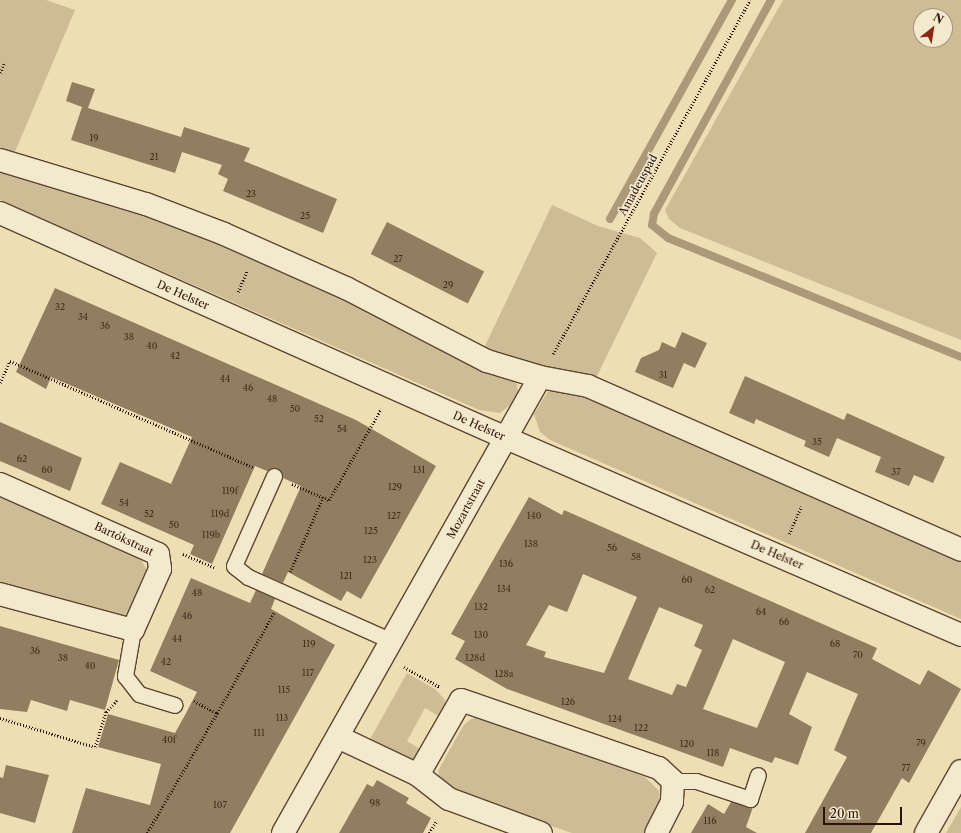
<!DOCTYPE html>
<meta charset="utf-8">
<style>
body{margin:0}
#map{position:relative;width:961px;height:833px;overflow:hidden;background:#eddfb3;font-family:"Libre Caslon Text",serif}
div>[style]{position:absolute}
.green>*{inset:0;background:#cdbc96}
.stream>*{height:8px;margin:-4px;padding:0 4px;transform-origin:4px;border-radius:4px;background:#ac9979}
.building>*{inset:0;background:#917d60;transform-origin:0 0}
.path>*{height:2.5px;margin-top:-1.25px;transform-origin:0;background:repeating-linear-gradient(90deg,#2e1207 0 1px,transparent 0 3px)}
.roads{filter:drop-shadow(1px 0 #5e4532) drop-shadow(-1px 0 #5e4532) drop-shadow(0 1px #5e4532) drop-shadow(0 -1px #5e4532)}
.service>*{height:15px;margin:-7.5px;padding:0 7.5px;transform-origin:7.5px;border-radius:7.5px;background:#f3eace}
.minor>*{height:22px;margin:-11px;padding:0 11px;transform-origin:11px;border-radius:11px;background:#f3eace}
span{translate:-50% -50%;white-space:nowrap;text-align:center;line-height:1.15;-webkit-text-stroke:3px #f3eace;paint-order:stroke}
.number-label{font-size:9px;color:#472d1d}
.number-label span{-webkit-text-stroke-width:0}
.street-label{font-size:11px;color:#2e1207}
.north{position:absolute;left:913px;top:8px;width:40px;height:40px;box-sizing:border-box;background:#f3eace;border:1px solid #a4947e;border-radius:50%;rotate:30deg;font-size:11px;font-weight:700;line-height:16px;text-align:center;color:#2e1207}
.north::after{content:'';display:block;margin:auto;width:14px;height:18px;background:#8f2418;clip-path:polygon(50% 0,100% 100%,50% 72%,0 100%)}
.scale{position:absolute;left:823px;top:807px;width:79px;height:18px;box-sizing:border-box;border:2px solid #2e1207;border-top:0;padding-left:5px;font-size:12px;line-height:14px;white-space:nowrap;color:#2e1207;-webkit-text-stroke:3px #f3eace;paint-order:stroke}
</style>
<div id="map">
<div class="green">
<div style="clip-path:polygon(0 0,46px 0,75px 10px,14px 154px,0 152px)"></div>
<div style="clip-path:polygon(evenodd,783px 0,961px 0,961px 340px,680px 228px,669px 219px,665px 210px,783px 0,921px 16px,945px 16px,945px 40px,921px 40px,921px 16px)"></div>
<div style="clip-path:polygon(0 170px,68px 187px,203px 234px,309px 279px,511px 379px,517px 384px,518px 392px,510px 405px,500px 413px,479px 410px,0 200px)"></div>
<div style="clip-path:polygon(552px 205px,598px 226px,640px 238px,657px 253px,595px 380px,507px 359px,483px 350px)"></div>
<div style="clip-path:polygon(550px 388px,582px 395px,961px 558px,961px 619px,550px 440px,540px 432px,534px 414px)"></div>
<div style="clip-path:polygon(0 494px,131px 550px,141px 559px,146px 569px,146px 583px,136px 606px,121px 618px,0 587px)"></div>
<div style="clip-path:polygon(407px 673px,435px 689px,445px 700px,446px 706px,442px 718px,425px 708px,407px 741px,423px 751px,418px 758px,407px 760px,369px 741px)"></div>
<div style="clip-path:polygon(480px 717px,645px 777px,659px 791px,661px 807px,647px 833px,572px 833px,447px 790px,441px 782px,438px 771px,463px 726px,471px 719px)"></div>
<div style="clip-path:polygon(961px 807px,961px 833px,946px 833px)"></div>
</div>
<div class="stream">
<div style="left:771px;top:0;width:244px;rotate:118.7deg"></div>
<div style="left:654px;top:214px;width:11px;rotate:100deg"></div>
<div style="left:652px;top:225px;width:21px;rotate:39deg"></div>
<div style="left:668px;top:238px;width:316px;rotate:22.1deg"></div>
<div style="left:610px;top:219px;width:251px;rotate:-60.9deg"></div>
</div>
<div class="building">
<div style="clip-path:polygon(72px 82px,95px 89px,88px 108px,181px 137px,184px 127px,250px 148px,244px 161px,337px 199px,323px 233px,223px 191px,228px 179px,218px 174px,222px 165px,182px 152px,175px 173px,71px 140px,82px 107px,66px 101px)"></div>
<div style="left:387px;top:222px;width:109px;height:36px;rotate:27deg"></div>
<div style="clip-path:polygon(55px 288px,356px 420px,436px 466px,361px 599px,347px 591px,341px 601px,288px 572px,283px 583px,262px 574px,301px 486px,283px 478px,281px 471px,277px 468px,267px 471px,255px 466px,212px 564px,190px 554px,194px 545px,101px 504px,120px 462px,171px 484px,192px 437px,51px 377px,46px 389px,16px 372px)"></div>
<div style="clip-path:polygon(682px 332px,707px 343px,695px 368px,684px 363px,673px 388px,635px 372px,641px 358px,659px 350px,662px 342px,675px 348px)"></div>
<div style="clip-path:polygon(745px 376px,844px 420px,847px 413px,945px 457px,933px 483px,914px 475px,909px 486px,875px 472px,881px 457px,837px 438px,829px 457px,804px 446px,806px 441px,756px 419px,754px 424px,729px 413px)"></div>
<div style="clip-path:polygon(0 422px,82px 458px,70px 491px,0 461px)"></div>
<div style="clip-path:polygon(evenodd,529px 497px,562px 515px,564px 510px,877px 648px,872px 659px,920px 685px,928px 670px,961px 689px,909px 783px,902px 778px,871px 833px,805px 833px,847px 757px,834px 750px,858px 694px,807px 672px,789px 714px,812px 727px,798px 765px,775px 757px,772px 763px,730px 748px,723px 767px,507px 689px,455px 659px,465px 641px,451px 634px,529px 497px,583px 574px,637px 597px,604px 673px,544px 657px,546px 652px,526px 645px,549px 605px,567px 612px,583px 574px,529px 497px,659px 607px,703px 625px,694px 646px,702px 650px,686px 687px,677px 684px,672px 695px,628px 679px,659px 607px,529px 497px,733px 639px,785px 662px,757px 728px,703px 709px,733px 639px)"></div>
<div style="clip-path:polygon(191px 578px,250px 603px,256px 590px,275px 599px,271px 609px,335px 645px,230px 833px,72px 833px,86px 788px,150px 805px,161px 764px,98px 747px,108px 714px,175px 733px,185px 715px,197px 692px,150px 671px)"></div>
<div style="clip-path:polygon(0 626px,119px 660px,105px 710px,70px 700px,67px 711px,31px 700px,27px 712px,0 709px)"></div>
<div style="clip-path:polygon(6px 765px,49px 775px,35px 823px,0 813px,0 777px,3px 778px)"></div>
<div style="clip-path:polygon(377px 780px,409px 798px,406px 803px,431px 818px,423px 833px,339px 833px,367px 784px,373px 787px)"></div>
<div style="clip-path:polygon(731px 802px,753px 807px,746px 827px,757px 833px,691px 833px,708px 804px,724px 814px)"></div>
</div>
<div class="path">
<div style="left:0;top:73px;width:10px;rotate:-66deg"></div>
<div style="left:238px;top:292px;width:23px;rotate:-67deg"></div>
<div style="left:553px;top:354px;width:405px;rotate:-60.9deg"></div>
<div style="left:0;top:383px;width:24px;rotate:-66deg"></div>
<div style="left:10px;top:361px;width:267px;rotate:23.6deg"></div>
<div style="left:292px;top:484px;width:40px;rotate:23.4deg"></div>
<div style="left:329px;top:500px;width:105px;rotate:-60.3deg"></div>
<div style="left:789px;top:534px;width:30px;rotate:-66deg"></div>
<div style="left:183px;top:554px;width:34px;rotate:23deg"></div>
<div style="left:290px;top:572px;width:82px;rotate:-66.3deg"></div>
<div style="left:404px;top:667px;width:41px;rotate:29.1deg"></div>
<div style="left:194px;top:701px;width:26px;rotate:28deg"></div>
<div style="left:217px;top:713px;width:117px;rotate:-60.4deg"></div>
<div style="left:0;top:718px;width:99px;rotate:17deg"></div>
<div style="left:95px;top:747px;width:37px;rotate:-73deg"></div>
<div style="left:106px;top:712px;width:16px;rotate:-47deg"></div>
<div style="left:147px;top:833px;width:139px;rotate:-59.7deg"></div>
<div style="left:429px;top:833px;width:15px;rotate:-58deg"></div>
</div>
<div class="roads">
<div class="service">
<div style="left:274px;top:476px;width:98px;rotate:114deg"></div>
<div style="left:234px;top:566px;width:18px;rotate:38deg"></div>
<div style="left:248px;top:577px;width:158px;rotate:24deg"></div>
<div style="left:133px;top:630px;width:47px;rotate:99.9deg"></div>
<div style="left:125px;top:676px;width:23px;rotate:52deg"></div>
<div style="left:139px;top:694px;width:37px;rotate:17deg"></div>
<div style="left:673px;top:781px;width:23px"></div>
<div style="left:696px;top:781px;width:57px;rotate:18.4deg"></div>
<div style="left:750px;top:799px;width:25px;rotate:-72deg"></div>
</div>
<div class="minor">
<div style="left:0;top:160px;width:152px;rotate:16.8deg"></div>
<div style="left:146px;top:204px;width:84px;rotate:21deg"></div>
<div style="left:224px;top:234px;width:133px;rotate:23.9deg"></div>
<div style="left:346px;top:288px;width:159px;rotate:27.4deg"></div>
<div style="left:487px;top:361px;width:55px;rotate:16.8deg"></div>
<div style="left:540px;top:377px;width:49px;rotate:10.6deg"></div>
<div style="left:588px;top:386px;width:407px;rotate:23.7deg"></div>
<div style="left:0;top:213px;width:554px;rotate:23.97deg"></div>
<div style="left:506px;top:438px;width:496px;rotate:23.4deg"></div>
<div style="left:0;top:484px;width:173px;rotate:23.9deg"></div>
<div style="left:158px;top:554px;width:15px;rotate:82deg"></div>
<div style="left:160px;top:569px;width:67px;rotate:113.9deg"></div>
<div style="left:133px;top:630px;width:138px;rotate:-164.9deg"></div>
<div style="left:338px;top:737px;width:89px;rotate:25.4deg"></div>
<div style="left:418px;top:775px;width:39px;rotate:38deg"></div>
<div style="left:449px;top:799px;width:98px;rotate:20.3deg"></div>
<div style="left:418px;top:775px;width:86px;rotate:-60.2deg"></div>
<div style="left:461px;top:700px;width:209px;rotate:19deg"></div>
<div style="left:659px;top:768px;width:19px;rotate:43deg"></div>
<div style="left:673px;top:781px;width:21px;rotate:93deg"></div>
<div style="left:672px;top:802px;width:35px;rotate:117deg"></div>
<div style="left:283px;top:833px;width:523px;rotate:-60.59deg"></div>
<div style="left:926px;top:833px;width:71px;rotate:-60.6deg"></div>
</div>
</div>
<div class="number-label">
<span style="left:94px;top:138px">19</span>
<span style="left:154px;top:157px">21</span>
<span style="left:251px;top:194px">23</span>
<span style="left:305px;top:216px">25</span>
<span style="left:398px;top:259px">27</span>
<span style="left:448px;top:285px">29</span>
<span style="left:60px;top:307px">32</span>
<span style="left:83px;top:317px">34</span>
<span style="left:105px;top:326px">36</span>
<span style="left:129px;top:337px">38</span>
<span style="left:152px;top:346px">40</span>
<span style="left:175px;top:356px">42</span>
<span style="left:663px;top:375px">31</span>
<span style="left:225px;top:379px">44</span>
<span style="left:248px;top:388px">46</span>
<span style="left:272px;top:399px">48</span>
<span style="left:295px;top:409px">50</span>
<span style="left:319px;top:419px">52</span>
<span style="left:342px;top:429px">54</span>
<span style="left:817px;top:442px">35</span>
<span style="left:22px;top:459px">62</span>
<span style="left:47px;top:470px">60</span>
<span style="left:419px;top:470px">131</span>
<span style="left:896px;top:472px">37</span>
<span style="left:395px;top:487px">129</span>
<span style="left:230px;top:491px">119f</span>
<span style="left:124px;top:503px">54</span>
<span style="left:149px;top:514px">52</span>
<span style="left:220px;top:514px">119d</span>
<span style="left:394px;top:516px">127</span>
<span style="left:534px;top:516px">140</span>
<span style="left:174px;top:525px">50</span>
<span style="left:371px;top:531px">125</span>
<span style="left:211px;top:535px">119b</span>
<span style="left:531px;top:544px">138</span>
<span style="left:612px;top:548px">56</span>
<span style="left:636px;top:557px">58</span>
<span style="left:370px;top:560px">123</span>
<span style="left:506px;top:564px">136</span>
<span style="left:346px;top:576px">121</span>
<span style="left:687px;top:580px">60</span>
<span style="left:504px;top:589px">134</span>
<span style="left:710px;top:590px">62</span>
<span style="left:197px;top:593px">48</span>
<span style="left:481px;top:607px">132</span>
<span style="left:761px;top:612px">64</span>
<span style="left:187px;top:616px">46</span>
<span style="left:784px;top:622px">66</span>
<span style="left:481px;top:635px">130</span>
<span style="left:177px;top:639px">44</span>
<span style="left:309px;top:644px">119</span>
<span style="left:835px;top:644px">68</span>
<span style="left:35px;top:651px">36</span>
<span style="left:858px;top:655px">70</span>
<span style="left:63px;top:658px">38</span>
<span style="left:475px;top:658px">128d</span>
<span style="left:166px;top:662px">42</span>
<span style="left:90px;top:666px">40</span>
<span style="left:308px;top:673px">117</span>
<span style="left:504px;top:674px">128a</span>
<span style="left:284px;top:690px">115</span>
<span style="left:568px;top:702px">126</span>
<span style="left:282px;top:718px">113</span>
<span style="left:615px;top:719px">124</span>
<span style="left:641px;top:728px">122</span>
<span style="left:259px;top:733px">111</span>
<span style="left:169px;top:740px">40f</span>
<span style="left:921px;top:743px">79</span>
<span style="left:687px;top:744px">120</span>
<span style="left:713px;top:753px">118</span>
<span style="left:906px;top:768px">77</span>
<span style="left:375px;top:803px">98</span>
<span style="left:220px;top:805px">107</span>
<span style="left:710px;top:821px">116</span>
</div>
<div class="street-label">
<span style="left:638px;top:185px;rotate:-61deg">Amadeuspad</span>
<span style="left:183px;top:295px;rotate:24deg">De Helster</span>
<span style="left:479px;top:426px;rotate:24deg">De Helster</span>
<span style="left:466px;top:509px;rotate:-61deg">Mozartstraat</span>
<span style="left:124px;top:539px;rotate:25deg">Bartókstraat</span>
<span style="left:777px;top:555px;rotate:23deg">De Helster</span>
</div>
<div class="north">N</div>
<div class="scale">20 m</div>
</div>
